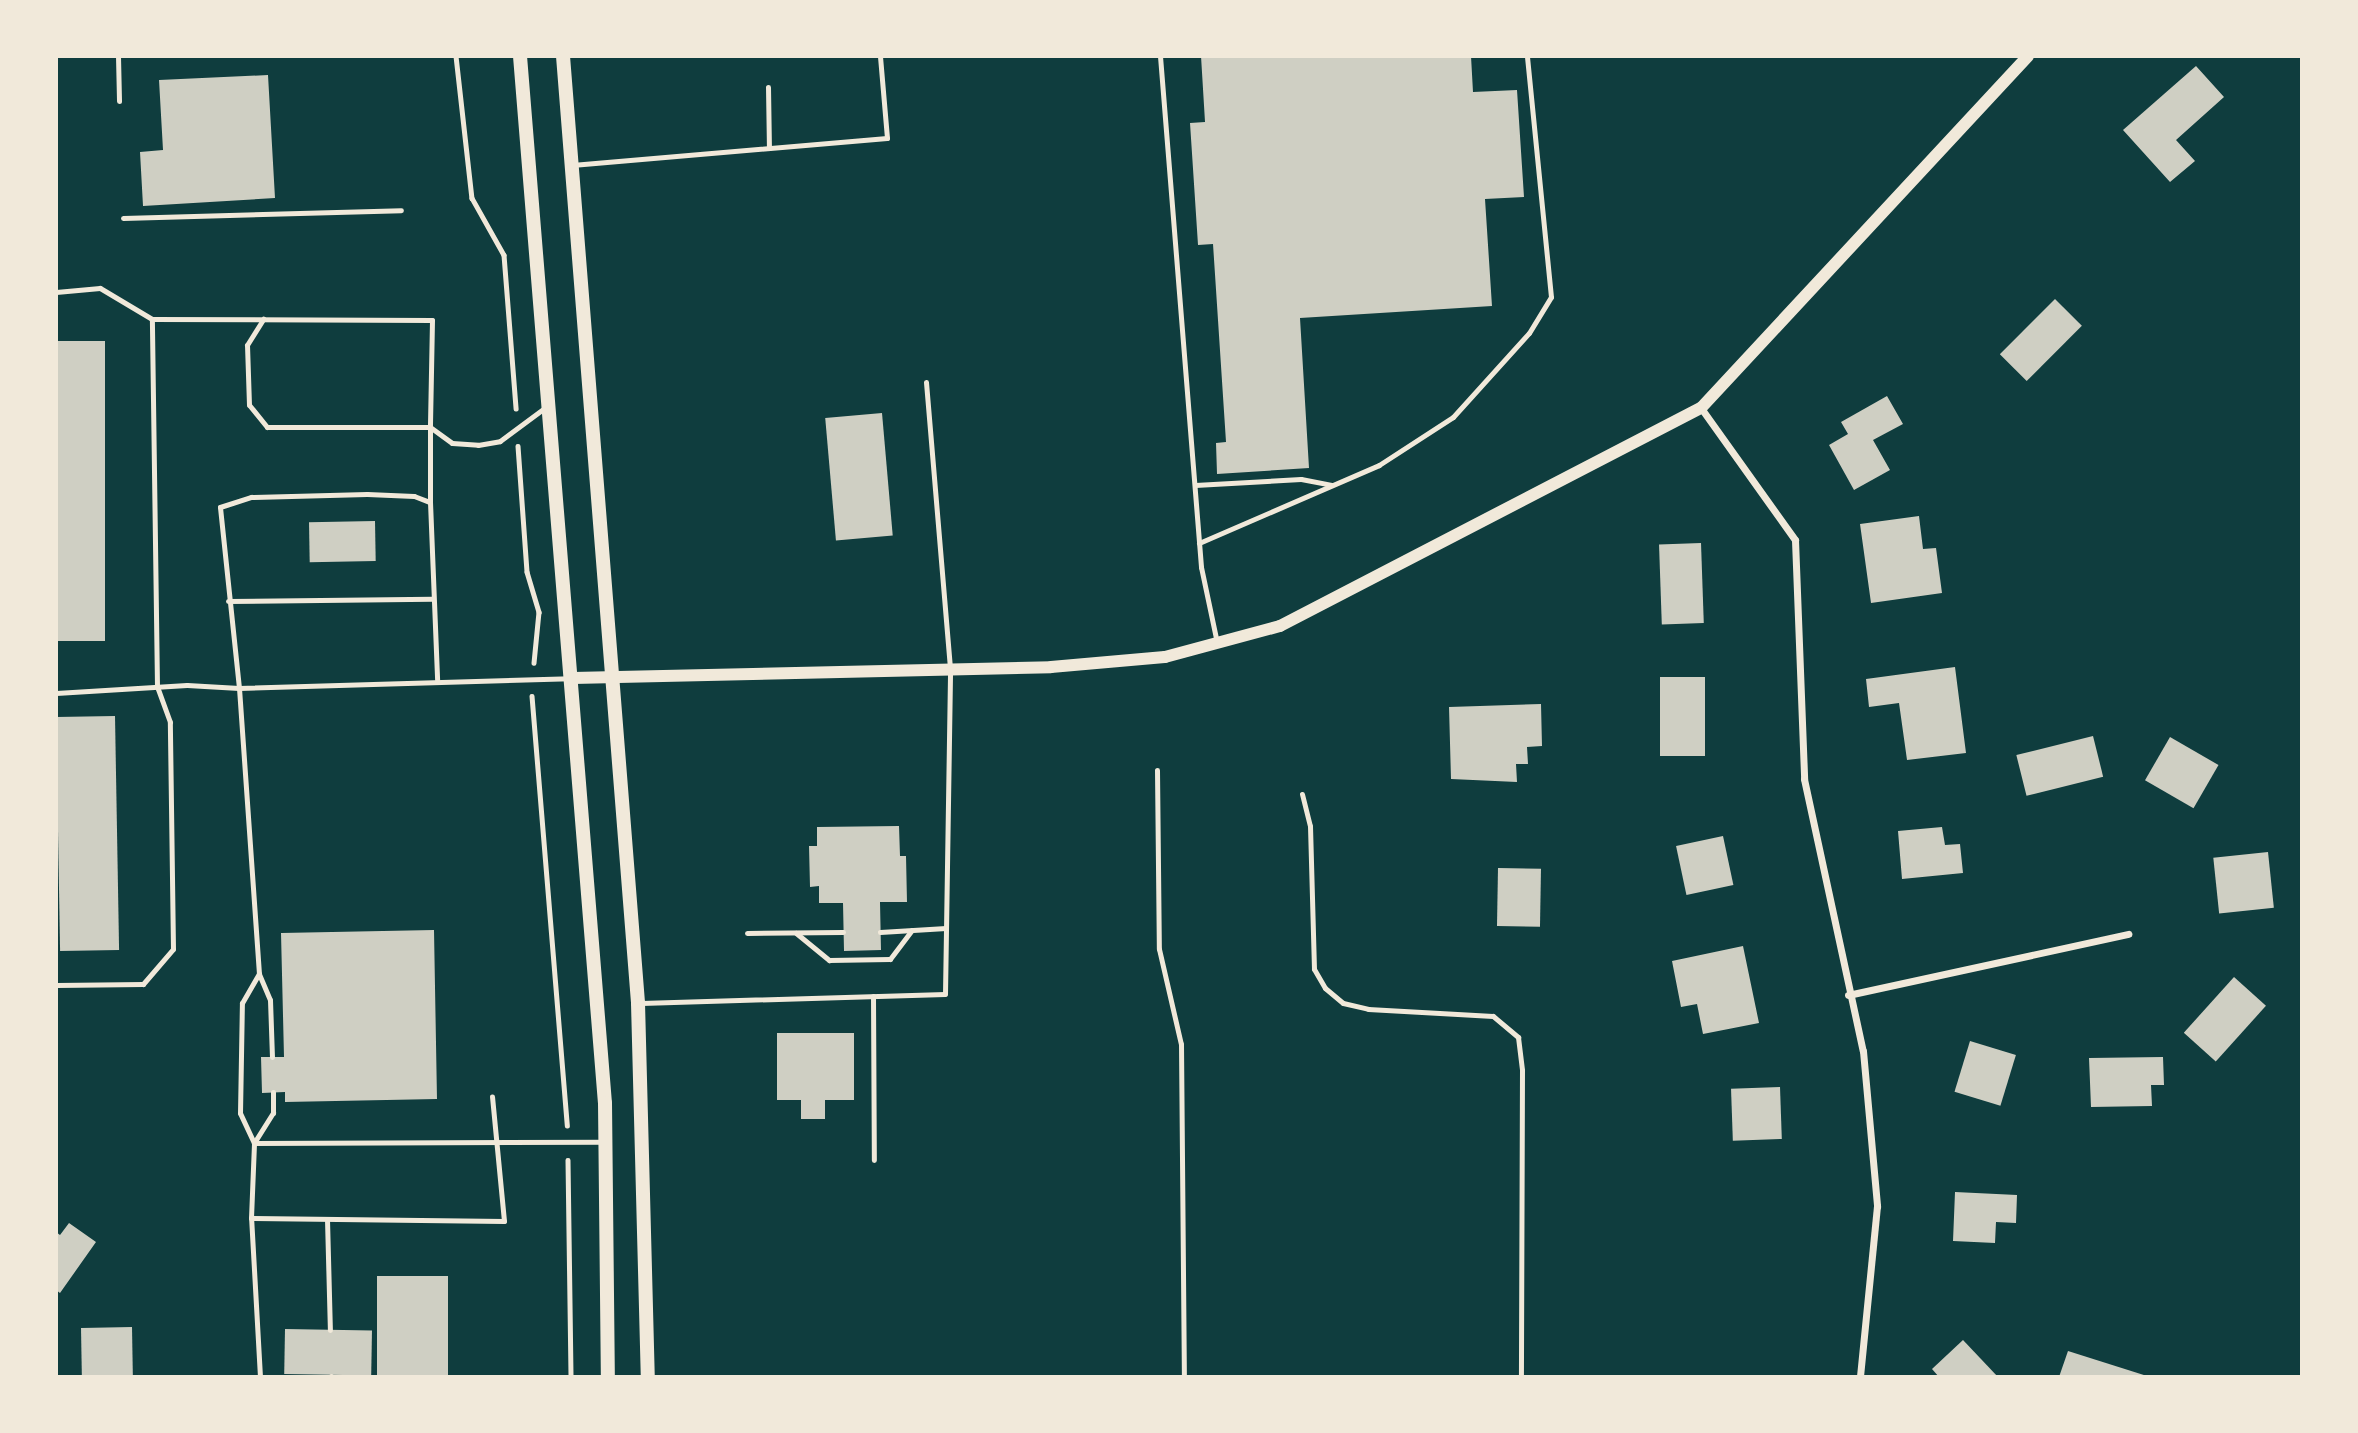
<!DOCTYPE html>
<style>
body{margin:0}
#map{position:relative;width:2358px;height:1433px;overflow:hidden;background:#0f3d3e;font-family:"Roboto Condensed",sans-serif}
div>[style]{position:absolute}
.building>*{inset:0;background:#cfcfc3;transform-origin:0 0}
.path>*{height:4.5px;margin:-2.25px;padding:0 2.25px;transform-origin:2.25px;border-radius:2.25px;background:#f1e9da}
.service>*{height:5px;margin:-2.5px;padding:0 2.5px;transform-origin:2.5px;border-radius:2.5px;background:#f1e9da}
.minor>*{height:7px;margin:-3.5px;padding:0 3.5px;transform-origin:3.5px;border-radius:3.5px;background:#f1e9da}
.tertiary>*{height:12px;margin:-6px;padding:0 6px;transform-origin:6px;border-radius:6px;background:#f1e9da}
.secondary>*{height:14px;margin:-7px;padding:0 7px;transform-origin:7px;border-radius:7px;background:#f1e9da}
span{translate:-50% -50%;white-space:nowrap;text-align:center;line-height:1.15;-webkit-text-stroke:6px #f1e9da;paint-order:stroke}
.frame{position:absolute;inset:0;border:58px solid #f1e9da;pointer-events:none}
</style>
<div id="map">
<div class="building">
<div style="clip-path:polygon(1201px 56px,1471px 56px,1473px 92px,1517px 90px,1524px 197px,1485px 199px,1492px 306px,1300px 318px,1309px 468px,1217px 474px,1216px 443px,1226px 442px,1213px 244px,1198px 245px,1190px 123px,1205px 122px)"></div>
<div style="clip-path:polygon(2196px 66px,2224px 97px,2176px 140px,2195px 161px,2170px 182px,2123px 130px)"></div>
<div style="clip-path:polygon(268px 75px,275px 198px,143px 206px,140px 152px,163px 150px,159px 80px)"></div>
<div style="left:2055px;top:299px;width:38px;height:78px;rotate:45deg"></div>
<div style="left:56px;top:341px;width:49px;height:300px"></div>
<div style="clip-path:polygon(1887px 396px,1903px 424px,1873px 440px,1890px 470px,1854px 490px,1829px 445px,1848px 434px,1841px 422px)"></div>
<div style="left:882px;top:413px;width:123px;height:57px;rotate:85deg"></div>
<div style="clip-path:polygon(1919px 516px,1923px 549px,1936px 548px,1942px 593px,1871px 603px,1860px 524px)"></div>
<div style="left:375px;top:521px;width:40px;height:66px;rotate:89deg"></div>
<div style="left:1701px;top:543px;width:80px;height:42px;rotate:88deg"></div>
<div style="clip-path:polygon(1955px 667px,1966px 753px,1907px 760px,1899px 703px,1869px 707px,1866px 679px)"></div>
<div style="left:1660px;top:677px;width:45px;height:79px"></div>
<div style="clip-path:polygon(1541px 704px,1542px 746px,1527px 747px,1528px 764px,1516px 764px,1517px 782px,1451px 779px,1449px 707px)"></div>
<div style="left:115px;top:716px;width:234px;height:59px;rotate:89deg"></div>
<div style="left:2093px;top:736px;width:42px;height:79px;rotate:76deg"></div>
<div style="left:2170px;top:737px;width:56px;height:50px;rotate:30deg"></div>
<div style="clip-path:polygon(899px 826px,900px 856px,906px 856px,907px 902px,880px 902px,881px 950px,844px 951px,843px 903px,819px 903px,819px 886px,810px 887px,809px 846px,817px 846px,817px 827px)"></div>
<div style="clip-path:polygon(1942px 827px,1945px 845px,1960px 844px,1963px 873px,1902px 879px,1898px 831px)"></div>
<div style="left:1723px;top:836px;width:50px;height:48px;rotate:78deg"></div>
<div style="left:2268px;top:852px;width:56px;height:55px;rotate:84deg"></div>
<div style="left:1498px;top:868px;width:43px;height:58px;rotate:1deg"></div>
<div style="clip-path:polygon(434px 930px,437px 1099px,285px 1102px,285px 1092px,262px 1093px,261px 1057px,284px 1057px,281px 933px)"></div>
<div style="clip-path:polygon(1743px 946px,1759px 1023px,1703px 1034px,1697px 1004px,1681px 1007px,1672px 961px)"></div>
<div style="left:2234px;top:977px;width:43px;height:75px;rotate:42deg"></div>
<div style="clip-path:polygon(777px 1033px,854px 1033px,854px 1100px,825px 1100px,825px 1119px,801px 1119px,801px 1100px,777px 1100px)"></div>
<div style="left:1970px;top:1041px;width:48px;height:53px;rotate:17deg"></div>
<div style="clip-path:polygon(2163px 1057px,2164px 1085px,2151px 1085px,2152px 1106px,2091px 1107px,2089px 1058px)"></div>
<div style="left:1780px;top:1087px;width:52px;height:49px;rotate:88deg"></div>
<div style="clip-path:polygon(1955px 1192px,2017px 1195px,2016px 1223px,1996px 1222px,1995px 1243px,1953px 1241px)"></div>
<div style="clip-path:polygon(69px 1223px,96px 1242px,60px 1293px,56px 1290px,56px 1232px,60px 1235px)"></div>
<div style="left:377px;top:1276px;width:71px;height:101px"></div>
<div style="left:132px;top:1327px;width:50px;height:51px;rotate:89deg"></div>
<div style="left:285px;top:1329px;width:87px;height:45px;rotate:1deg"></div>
<div style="clip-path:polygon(1963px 1340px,1998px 1377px,1939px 1377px,1932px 1369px)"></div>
<div style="clip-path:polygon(2068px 1351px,2147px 1376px,2146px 1377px,2059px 1377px)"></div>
</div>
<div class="path">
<div style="left:456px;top:56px;width:143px;rotate:83.6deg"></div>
<div style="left:472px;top:198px;width:65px;rotate:60.7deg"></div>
<div style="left:504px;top:255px;width:154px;rotate:85.5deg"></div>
<div style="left:518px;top:446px;width:126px;rotate:85.9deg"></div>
<div style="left:527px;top:572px;width:42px;rotate:73.3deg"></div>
<div style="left:539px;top:612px;width:51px;rotate:95.6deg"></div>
<div style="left:532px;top:696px;width:431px;rotate:85.3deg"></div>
<div style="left:568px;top:1160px;width:217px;rotate:89.2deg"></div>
</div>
<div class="service">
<div style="left:118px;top:56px;width:45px;rotate:88.7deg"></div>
<div style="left:1160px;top:56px;width:513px;rotate:85.41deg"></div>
<div style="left:1201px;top:567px;width:78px;rotate:78.1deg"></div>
<div style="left:768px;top:87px;width:61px;rotate:89.1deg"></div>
<div style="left:572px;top:165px;width:316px;rotate:-4.9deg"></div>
<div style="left:887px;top:138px;width:82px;rotate:-94.9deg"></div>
<div style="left:123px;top:218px;width:278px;rotate:-1.6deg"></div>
<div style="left:56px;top:292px;width:44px;rotate:-5.2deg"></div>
<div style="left:100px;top:288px;width:61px;rotate:30.8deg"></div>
<div style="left:430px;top:427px;width:27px;rotate:36deg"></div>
<div style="left:452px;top:443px;width:26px;rotate:4deg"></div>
<div style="left:478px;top:445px;width:22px;rotate:-10deg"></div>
<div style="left:500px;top:441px;width:57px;rotate:-36.5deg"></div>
<div style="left:430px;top:427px;width:75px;rotate:90deg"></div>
<div style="left:1195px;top:485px;width:106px;rotate:-3.2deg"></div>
<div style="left:1301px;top:479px;width:31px;rotate:11deg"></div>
<div style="left:1199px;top:543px;width:196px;rotate:-23.4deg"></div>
<div style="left:1379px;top:465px;width:88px;rotate:-33deg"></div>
<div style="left:1453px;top:417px;width:113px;rotate:-47.9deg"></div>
<div style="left:1529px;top:333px;width:42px;rotate:-58.6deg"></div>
<div style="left:1551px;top:297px;width:242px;rotate:-95.7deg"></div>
<div style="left:228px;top:601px;width:204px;rotate:-0.6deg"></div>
<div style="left:56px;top:693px;width:131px;rotate:-3.5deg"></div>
<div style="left:187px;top:685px;width:52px;rotate:3.3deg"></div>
<div style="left:239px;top:688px;width:182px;rotate:-96deg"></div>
<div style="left:220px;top:507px;width:33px;rotate:-18deg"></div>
<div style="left:251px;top:497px;width:116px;rotate:-1.5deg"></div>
<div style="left:367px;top:494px;width:47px;rotate:2.4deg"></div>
<div style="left:414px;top:496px;width:17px;rotate:21deg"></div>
<div style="left:430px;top:502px;width:178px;rotate:87.7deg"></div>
<div style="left:1157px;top:770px;width:179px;rotate:89.4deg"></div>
<div style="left:1159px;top:949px;width:98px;rotate:77deg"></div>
<div style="left:1181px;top:1044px;width:333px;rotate:89.5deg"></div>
<div style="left:1302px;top:794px;width:33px;rotate:76deg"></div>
<div style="left:1310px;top:826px;width:143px;rotate:88.4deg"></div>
<div style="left:1314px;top:969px;width:22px;rotate:60deg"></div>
<div style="left:1325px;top:988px;width:23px;rotate:40deg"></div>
<div style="left:1343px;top:1003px;width:26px;rotate:13deg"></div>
<div style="left:1368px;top:1009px;width:125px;rotate:3.2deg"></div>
<div style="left:1493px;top:1016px;width:33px;rotate:40deg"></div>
<div style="left:1518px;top:1037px;width:33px;rotate:83deg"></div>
<div style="left:1522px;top:1070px;width:307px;rotate:90.2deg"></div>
<div style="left:880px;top:932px;width:66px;rotate:-3.5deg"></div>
<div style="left:747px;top:933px;width:96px;rotate:-0.6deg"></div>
<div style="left:796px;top:933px;width:43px;rotate:39.3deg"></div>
<div style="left:829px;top:960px;width:61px;rotate:-0.9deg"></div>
<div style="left:890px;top:959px;width:36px;rotate:-53deg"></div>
<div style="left:259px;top:974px;width:28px;rotate:67deg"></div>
<div style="left:270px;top:1000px;width:57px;rotate:88deg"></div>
<div style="left:56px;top:985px;width:87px;rotate:-0.7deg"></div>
<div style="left:143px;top:984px;width:46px;rotate:-49.4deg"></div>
<div style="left:173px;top:949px;width:227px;rotate:-90.8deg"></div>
<div style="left:170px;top:722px;width:38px;rotate:-110deg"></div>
<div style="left:157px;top:686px;width:367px;rotate:-90.8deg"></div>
<div style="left:152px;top:319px;width:280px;rotate:0.2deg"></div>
<div style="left:432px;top:320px;width:107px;rotate:91.1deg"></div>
<div style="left:430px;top:427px;width:163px;rotate:180deg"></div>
<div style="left:267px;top:427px;width:28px;rotate:-129deg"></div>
<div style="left:249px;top:405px;width:60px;rotate:-91.9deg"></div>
<div style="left:247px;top:345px;width:31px;rotate:-58deg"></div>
<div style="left:873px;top:996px;width:164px;rotate:89.7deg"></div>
<div style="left:641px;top:1003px;width:304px;rotate:-1.7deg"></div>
<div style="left:945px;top:994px;width:326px;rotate:-89.1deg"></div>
<div style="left:950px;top:668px;width:287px;rotate:-94.8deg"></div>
<div style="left:254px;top:1143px;width:33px;rotate:-115deg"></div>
<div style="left:240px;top:1113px;width:110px;rotate:-89deg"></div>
<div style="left:242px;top:1003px;width:34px;rotate:-60deg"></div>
<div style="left:259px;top:974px;width:287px;rotate:-94deg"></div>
<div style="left:239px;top:688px;width:331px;rotate:-1.7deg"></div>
<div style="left:254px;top:1143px;width:36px;rotate:-58deg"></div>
<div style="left:273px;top:1113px;width:21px;rotate:-90deg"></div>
<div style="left:251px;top:1218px;width:253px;rotate:0.7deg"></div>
<div style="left:504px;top:1221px;width:125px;rotate:-95.5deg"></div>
<div style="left:327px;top:1219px;width:111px;rotate:88.5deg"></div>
<div style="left:331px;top:1376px;width:1px;rotate:90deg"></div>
<div style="left:260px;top:1377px;width:159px;rotate:-93.2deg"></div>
<div style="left:251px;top:1218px;width:75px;rotate:-87.7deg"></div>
<div style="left:254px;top:1143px;width:350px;rotate:-0.2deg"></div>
</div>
<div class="minor">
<div style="left:1701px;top:408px;width:162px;rotate:54.5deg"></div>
<div style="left:1795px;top:540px;width:239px;rotate:87.8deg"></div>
<div style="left:1804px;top:779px;width:278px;rotate:77.8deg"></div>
<div style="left:1863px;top:1051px;width:156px;rotate:84.8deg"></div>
<div style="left:1877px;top:1206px;width:172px;rotate:95.7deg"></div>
<div style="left:1848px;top:995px;width:287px;rotate:-12.3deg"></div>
</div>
<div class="tertiary">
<div style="left:573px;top:678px;width:478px;rotate:-1.3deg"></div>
<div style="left:1051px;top:667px;width:114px;rotate:-5deg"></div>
<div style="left:1165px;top:657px;width:119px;rotate:-15.1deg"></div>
<div style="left:1280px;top:626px;width:474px;rotate:-27.4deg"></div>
<div style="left:1701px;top:408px;width:480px;rotate:-47.1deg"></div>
</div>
<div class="secondary">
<div style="left:520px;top:56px;width:1050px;rotate:85.36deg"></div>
<div style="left:605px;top:1103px;width:274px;rotate:89.4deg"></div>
<div style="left:563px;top:56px;width:950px;rotate:85.47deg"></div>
<div style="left:638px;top:1003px;width:374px;rotate:88.5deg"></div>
</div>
<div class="frame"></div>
</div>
